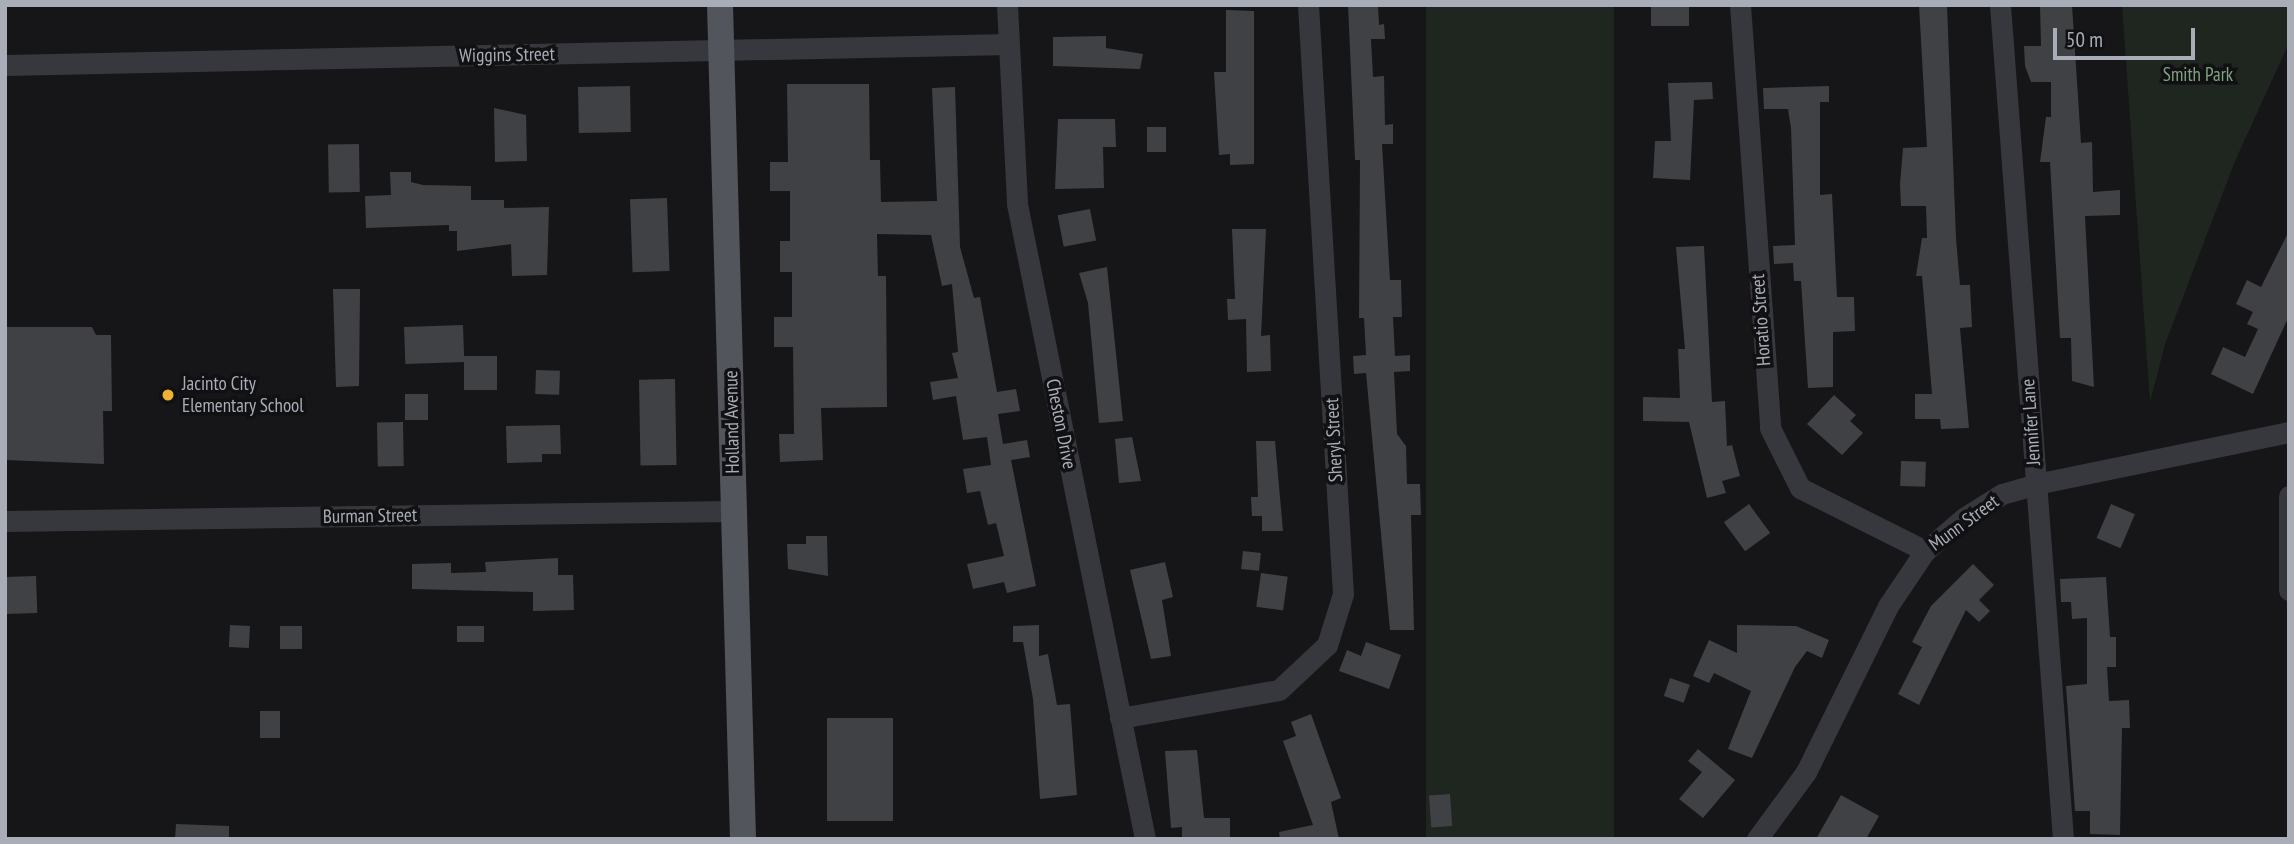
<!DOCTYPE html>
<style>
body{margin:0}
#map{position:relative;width:2294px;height:844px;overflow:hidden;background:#161618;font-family:"PT Sans Narrow",sans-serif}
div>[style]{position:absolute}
.green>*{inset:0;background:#1e261f;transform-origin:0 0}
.building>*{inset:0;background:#404145;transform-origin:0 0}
.minor>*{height:21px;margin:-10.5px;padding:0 10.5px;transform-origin:10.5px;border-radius:10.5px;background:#37383d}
.major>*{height:26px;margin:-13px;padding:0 13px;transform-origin:13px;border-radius:13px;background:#53555c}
.dots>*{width:19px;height:19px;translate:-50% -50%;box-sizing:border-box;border:4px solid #111113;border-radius:50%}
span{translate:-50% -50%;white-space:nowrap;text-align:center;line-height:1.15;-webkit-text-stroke:7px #111113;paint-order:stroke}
.street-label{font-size:19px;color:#a8adb8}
.park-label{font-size:19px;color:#7fa381}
.poi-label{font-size:19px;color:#a8adb8}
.left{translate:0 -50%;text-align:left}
.frame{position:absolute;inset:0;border:7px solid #a8adb8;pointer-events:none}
.scale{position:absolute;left:2053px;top:28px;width:142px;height:32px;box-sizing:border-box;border:4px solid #a8adb8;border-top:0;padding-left:9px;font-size:21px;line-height:24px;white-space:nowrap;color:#a8adb8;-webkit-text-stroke:5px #111113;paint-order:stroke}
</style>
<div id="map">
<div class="green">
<div style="left:1426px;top:5px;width:188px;height:836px"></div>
<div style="clip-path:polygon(2122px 5px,2289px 5px,2289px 43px,2235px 161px,2165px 344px,2150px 402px)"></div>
</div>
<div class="building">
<div style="clip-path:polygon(1348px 5px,1378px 5px,1379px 25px,1384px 24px,1385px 39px,1371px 39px,1373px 77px,1384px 76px,1385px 125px,1393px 124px,1393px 144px,1382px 144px,1390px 280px,1401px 280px,1402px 317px,1393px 317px,1395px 356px,1410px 355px,1410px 371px,1394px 372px,1397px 434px,1406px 446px,1407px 484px,1420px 484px,1421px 515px,1411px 515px,1414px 630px,1390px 630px,1366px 373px,1354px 374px,1353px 356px,1366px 355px,1364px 318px,1359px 318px,1360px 160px,1355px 160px)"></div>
<div style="left:1651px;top:5px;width:38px;height:21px"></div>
<div style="clip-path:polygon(1919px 5px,1947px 5px,1956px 238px,1960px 285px,1970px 285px,1972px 327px,1960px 328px,1969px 428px,1941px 429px,1940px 419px,1915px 419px,1915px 394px,1932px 394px,1922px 276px,1916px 276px,1922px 238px,1927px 238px,1926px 206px,1901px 206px,1900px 184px,1903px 148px,1927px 147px)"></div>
<div style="clip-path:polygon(2040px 5px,2072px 5px,2081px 143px,2092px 142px,2093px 192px,2120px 190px,2120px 215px,2085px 216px,2094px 387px,2072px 381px,2071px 338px,2060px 338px,2050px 162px,2040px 162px,2046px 117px,2051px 117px,2051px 82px,2031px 82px,2025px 66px,2024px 46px,2041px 46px)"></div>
<div style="clip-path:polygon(1226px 10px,1254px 11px,1254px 164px,1230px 165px,1230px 154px,1219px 155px,1214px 72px,1226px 72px)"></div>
<div style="clip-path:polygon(1106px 36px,1106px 48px,1143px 54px,1140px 69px,1053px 66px,1053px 37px)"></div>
<div style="clip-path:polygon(1712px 82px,1713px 99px,1694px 100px,1690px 180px,1653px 178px,1655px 141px,1671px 141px,1668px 83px)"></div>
<div style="clip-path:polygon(787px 84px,869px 84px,870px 160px,880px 160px,881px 202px,937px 201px,932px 88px,955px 87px,960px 247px,974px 298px,980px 297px,997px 392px,1016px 389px,1020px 411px,998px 414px,1003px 444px,1027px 440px,1030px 457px,1011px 460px,1036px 586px,1007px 593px,1004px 582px,973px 589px,967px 564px,1004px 556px,996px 523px,988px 525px,980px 491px,967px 493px,963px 469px,991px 465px,987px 437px,963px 440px,956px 396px,933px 400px,930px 382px,958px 378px,952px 353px,958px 352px,952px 284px,942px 286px,931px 235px,877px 234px,878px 276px,886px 276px,887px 407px,821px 408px,823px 460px,780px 462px,779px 434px,794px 434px,793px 347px,774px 347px,774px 317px,792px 317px,792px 272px,780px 272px,780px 241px,790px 241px,790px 191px,770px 191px,770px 162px,788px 162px)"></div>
<div style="left:630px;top:86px;width:46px;height:52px;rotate:89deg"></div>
<div style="clip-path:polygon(1829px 86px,1829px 102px,1820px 102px,1820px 195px,1832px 194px,1837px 297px,1854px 297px,1855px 331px,1833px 332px,1833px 387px,1808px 388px,1801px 281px,1794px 281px,1793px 263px,1774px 264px,1773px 246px,1795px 245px,1791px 128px,1788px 109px,1764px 109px,1763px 88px)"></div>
<div style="clip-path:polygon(494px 108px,526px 115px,527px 161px,495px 162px)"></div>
<div style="clip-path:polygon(1058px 119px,1115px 119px,1116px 147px,1103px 147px,1104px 188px,1055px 189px)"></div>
<div style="left:1147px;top:127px;width:19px;height:25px"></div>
<div style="left:359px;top:144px;width:48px;height:31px;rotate:89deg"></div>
<div style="clip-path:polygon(390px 172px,411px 172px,411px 182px,423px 185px,471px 186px,471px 200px,504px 200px,504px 208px,549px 207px,547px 275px,512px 276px,511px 244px,457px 251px,457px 231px,449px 231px,449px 225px,366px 228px,365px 196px,391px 195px)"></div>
<div style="left:667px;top:198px;width:73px;height:37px;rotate:88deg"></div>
<div style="left:1090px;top:209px;width:32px;height:33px;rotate:79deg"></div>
<div style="clip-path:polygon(1232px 229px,1266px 229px,1261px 336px,1270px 335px,1271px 371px,1247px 372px,1246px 319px,1228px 320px,1227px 299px,1235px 299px)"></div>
<div style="clip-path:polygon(2289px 231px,2289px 316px,2253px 394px,2211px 374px,2223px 347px,2245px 357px,2258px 329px,2247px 324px,2253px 312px,2236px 304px,2247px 280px,2261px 287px)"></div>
<div style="clip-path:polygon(1704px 246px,1712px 402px,1725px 401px,1727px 446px,1732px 445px,1740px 476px,1722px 481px,1726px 493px,1707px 498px,1689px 422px,1643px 421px,1643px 397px,1680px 398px,1678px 349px,1685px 349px,1676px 247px)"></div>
<div style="clip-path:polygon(1107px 267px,1123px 421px,1099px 423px,1088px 303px,1079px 273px)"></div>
<div style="clip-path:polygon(333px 289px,360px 289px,359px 386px,336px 387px)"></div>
<div style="left:463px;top:325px;width:37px;height:59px;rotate:88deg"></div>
<div style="clip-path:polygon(5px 327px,92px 327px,96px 335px,111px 335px,112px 411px,103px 411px,104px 464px,5px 460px)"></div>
<div style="left:464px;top:356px;width:33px;height:34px"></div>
<div style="left:536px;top:370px;width:24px;height:24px;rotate:2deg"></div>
<div style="left:675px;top:379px;width:86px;height:36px;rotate:89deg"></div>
<div style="left:405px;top:394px;width:23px;height:26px"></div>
<div style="clip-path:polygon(1834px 395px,1856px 415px,1850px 421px,1863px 433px,1842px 455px,1807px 424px)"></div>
<div style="left:403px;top:422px;width:44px;height:26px;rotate:89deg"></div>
<div style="clip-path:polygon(560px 425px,561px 454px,542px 454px,542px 462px,507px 463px,506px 426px)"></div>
<div style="clip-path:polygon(1132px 437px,1141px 481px,1119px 483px,1115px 439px)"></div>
<div style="clip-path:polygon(1256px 441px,1275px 441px,1283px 531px,1262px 531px,1262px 516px,1252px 516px,1251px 497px,1258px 497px)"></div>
<div style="left:1901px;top:461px;width:25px;height:25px;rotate:2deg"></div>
<div style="left:1749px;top:504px;width:36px;height:31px;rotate:54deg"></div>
<div style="left:2111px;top:504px;width:26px;height:37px;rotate:23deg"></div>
<div style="clip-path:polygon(806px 536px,827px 536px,828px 576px,788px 569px,787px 544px,806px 544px)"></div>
<div style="left:1243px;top:551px;width:18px;height:18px;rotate:6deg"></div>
<div style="clip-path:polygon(558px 558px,558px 575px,573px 575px,574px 610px,533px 611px,533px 592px,412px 589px,412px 564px,451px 563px,451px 573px,486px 572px,485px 562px)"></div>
<div style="clip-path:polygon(1165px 562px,1173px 597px,1162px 600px,1171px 656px,1151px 659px,1130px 570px)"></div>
<div style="clip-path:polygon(1973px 564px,1994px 585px,1979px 600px,1990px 611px,1979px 622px,1966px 610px,1919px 705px,1898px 694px,1922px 647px,1912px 642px,1931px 606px)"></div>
<div style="left:1261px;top:573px;width:27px;height:34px;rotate:8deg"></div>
<div style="left:36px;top:576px;width:37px;height:31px;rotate:88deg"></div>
<div style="clip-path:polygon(2106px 577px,2110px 637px,2116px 637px,2116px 667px,2107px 667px,2109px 701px,2129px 700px,2130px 728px,2122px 728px,2120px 835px,2090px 834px,2090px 811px,2075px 811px,2066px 686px,2087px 684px,2087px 618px,2072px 619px,2071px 602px,2061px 602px,2060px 579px)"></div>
<div style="left:230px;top:625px;width:20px;height:22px;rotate:3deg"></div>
<div style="clip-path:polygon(1039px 625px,1039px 656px,1048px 654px,1057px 705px,1070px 704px,1077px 795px,1040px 799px,1033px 699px,1023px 642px,1013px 642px,1013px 626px)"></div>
<div style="clip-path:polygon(1737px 625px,1796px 626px,1829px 640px,1822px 658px,1807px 651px,1795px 667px,1752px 758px,1728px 749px,1751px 691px,1714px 673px,1709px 683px,1693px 676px,1709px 640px,1737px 653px)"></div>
<div style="left:280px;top:626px;width:22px;height:23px"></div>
<div style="left:457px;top:626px;width:27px;height:16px"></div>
<div style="clip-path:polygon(1366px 642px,1401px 655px,1389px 689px,1339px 671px,1347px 650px,1361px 656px)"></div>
<div style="left:1670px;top:678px;width:21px;height:19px;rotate:19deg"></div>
<div style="left:260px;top:711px;width:20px;height:27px"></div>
<div style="clip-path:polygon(1311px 714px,1341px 798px,1331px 802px,1339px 839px,1280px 839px,1279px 832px,1313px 825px,1283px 741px,1296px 736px,1291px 722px)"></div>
<div style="left:827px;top:718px;width:66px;height:103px"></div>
<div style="clip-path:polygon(1698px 749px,1735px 780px,1703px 818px,1679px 799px,1702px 772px,1688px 761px)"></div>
<div style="clip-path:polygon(1197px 750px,1204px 818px,1230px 818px,1230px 838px,1182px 839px,1182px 827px,1171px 828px,1165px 751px)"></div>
<div style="left:1450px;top:794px;width:32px;height:21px;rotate:86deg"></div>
<div style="clip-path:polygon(1841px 795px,1879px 816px,1866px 839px,1816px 839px)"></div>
<div style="clip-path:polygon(176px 824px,229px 826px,229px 839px,175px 839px)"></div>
</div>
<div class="minor">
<div style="left:1007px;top:5px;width:199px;rotate:87.1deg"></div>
<div style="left:1017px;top:204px;width:648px;rotate:78.6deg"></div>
<div style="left:1740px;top:5px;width:424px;rotate:85.9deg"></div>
<div style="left:1770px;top:428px;width:67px;rotate:63.4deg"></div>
<div style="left:1800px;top:488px;width:140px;rotate:26.7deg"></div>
<div style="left:2000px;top:5px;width:836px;rotate:85.68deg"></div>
<div style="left:5px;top:65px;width:1004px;rotate:-1.2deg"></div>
<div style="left:2289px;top:496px;width:94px;rotate:90deg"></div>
<div style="left:5px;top:521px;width:729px;rotate:-0.79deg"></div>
<div style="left:1120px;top:718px;width:161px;rotate:-10deg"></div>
<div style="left:1279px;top:690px;width:66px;rotate:-43.2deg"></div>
<div style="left:1327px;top:645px;width:53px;rotate:-72.6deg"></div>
<div style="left:1343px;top:594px;width:590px;rotate:-93.4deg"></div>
<div style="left:1757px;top:839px;width:83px;rotate:-53.8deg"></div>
<div style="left:1806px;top:772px;width:185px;rotate:-63.7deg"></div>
<div style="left:1888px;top:606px;width:66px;rotate:-56.1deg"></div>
<div style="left:1925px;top:551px;width:51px;rotate:-40.2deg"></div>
<div style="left:1964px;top:518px;width:45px;rotate:-32.3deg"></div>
<div style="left:2002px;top:494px;width:35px;rotate:-16deg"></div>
<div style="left:2036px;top:484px;width:258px;rotate:-11.6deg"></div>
</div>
<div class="major">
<div style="left:720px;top:5px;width:834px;rotate:88.42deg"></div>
</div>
<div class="dots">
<div style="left:168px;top:395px;background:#f2b134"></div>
</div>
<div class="street-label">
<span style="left:507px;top:55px;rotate:-1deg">Wiggins Street</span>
<span style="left:1761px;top:320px;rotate:-94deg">Horatio Street</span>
<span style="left:732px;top:422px;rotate:-91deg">Holland Avenue</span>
<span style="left:2031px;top:422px;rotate:-94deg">Jennifer Lane</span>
<span style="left:1061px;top:424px;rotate:79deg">Cheston Drive</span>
<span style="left:1334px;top:440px;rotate:-93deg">Sheryl Street</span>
<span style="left:370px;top:516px;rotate:-1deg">Burman Street</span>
<span style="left:1964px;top:523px;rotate:-36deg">Munn Street</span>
</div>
<div class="park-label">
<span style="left:2198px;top:75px">Smith Park</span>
</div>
<div class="poi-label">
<span class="left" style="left:182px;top:395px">Jacinto City<br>Elementary School</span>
</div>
<div class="frame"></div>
<div class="scale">50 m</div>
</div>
